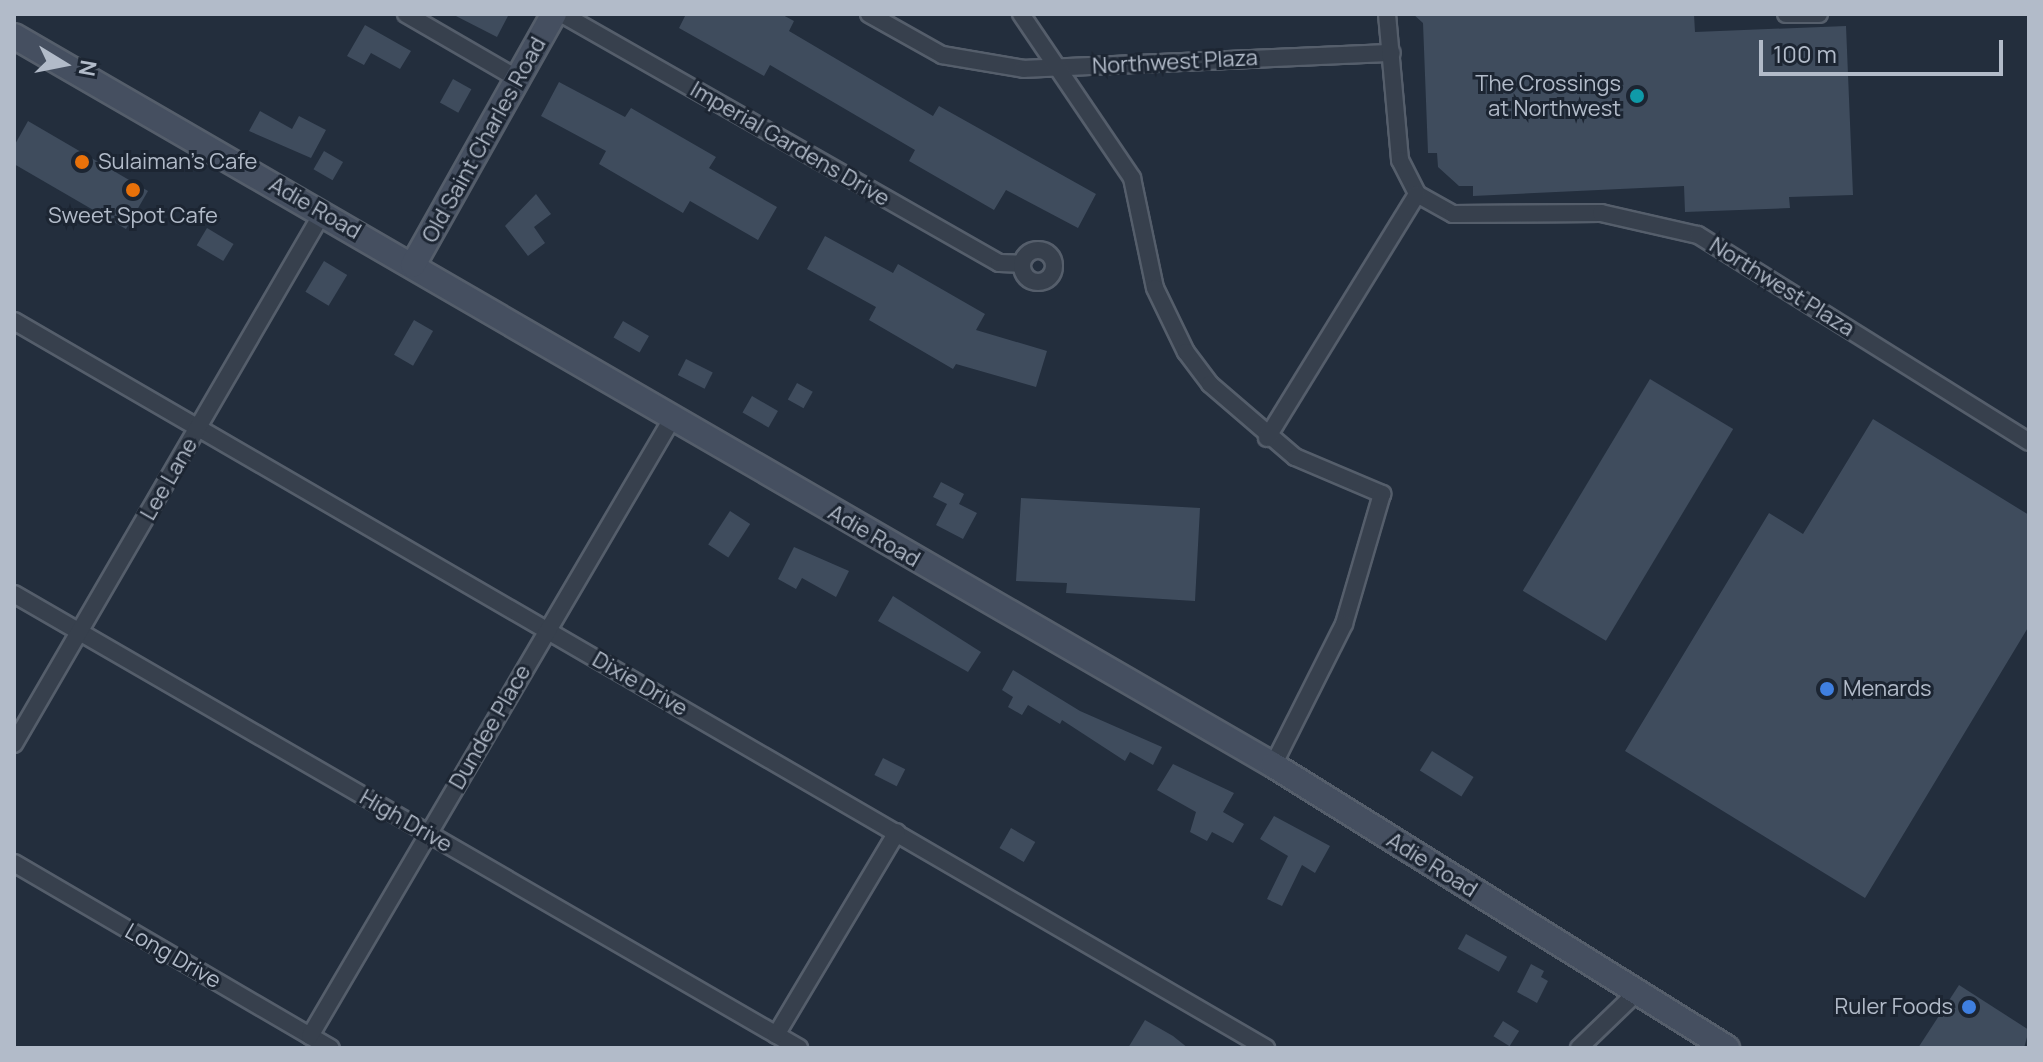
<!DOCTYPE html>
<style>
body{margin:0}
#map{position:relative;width:2043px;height:1062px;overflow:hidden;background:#232e3d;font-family:Manrope,sans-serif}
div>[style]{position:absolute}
.building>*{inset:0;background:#3f4c5d;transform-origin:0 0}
.roads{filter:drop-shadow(2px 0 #555e6b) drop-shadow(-2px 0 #555e6b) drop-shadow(0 2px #555e6b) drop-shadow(0 -2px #555e6b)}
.street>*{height:16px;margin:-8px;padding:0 8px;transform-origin:8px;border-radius:8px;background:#37404d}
.street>.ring{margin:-8px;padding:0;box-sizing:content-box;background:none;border:16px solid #37404d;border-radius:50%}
.secondary>*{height:24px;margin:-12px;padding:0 12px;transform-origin:12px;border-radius:12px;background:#454f60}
.dots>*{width:22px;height:22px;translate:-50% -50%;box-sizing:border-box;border:4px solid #1c2532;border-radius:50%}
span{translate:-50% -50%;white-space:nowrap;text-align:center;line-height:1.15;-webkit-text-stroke:6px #1c2532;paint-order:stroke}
.street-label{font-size:22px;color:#b2bbc9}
.poi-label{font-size:22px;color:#b2bbc9}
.right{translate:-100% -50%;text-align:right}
.left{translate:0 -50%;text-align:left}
.frame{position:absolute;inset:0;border:16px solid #b2bbc9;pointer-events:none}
.north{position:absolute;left:24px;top:24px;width:80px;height:80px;-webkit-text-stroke:6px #1c2532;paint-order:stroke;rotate:100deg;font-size:22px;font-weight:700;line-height:32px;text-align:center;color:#b2bbc9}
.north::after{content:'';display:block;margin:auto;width:28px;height:36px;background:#b2bbc9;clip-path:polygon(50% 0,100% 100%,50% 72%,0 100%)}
.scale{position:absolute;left:1759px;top:40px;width:244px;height:36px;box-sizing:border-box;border:4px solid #b2bbc9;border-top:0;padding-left:10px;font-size:24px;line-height:28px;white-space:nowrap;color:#b2bbc9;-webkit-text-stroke:6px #1c2532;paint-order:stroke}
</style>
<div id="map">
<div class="building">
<div style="clip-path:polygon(452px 14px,509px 14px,497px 37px)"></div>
<div style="clip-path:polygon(686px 14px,781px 14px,794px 21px,789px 31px,933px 116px,939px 106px,1096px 194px,1078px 228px,1006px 190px,994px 210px,909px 161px,915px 150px,770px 65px,764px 76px,679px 28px)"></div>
<div style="clip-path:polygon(1413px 14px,1694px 14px,1695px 32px,1846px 26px,1853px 195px,1789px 197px,1790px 208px,1685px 212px,1684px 186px,1473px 196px,1473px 186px,1459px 186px,1438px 167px,1437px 153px,1428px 153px,1423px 23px)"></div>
<div style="clip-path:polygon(365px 25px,411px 51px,400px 69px,371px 53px,364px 65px,347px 56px)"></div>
<div style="left:453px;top:79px;width:21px;height:27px;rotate:29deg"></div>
<div style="clip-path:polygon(559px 82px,625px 117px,631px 108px,716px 157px,709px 168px,777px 207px,758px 240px,690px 201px,683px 213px,599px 164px,606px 151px,541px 116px)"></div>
<div style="clip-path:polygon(260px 111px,292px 129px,299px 116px,326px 130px,311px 158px,249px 131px)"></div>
<div style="clip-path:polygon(28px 121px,148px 191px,126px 229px,14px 164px,14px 146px)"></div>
<div style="left:324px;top:151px;width:22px;height:21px;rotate:30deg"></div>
<div style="clip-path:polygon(536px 194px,551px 214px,534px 227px,545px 243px,528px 256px,505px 226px)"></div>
<div style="left:207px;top:228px;width:31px;height:20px;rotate:31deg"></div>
<div style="clip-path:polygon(825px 236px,893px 273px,898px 264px,985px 314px,976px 330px,1047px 351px,1036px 387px,956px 364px,953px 369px,869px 320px,876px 307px,807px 269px)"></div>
<div style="left:324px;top:261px;width:27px;height:36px;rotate:31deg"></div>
<div style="left:414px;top:320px;width:22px;height:40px;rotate:30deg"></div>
<div style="left:623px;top:321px;width:30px;height:19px;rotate:30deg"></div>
<div style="left:686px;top:359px;width:30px;height:18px;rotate:27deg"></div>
<div style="left:1650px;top:379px;width:97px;height:247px;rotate:31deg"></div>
<div style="left:797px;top:383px;width:18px;height:19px;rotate:29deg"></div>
<div style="left:752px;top:396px;width:30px;height:19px;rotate:30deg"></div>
<div style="clip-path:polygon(1873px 419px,2029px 515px,2029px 626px,1865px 898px,1625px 751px,1769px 513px,1803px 534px)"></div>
<div style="clip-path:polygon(941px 482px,964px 494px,959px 504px,977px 513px,963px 539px,936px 525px,947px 504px,933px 497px)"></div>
<div style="clip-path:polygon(1021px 498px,1200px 508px,1195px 601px,1066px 593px,1067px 583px,1016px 581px)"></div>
<div style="left:730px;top:511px;width:24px;height:40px;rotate:33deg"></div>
<div style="clip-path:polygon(794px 547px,849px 571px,836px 597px,802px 578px,796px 589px,778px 579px)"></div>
<div style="clip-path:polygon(893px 596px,981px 652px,968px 672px,878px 621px)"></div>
<div style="clip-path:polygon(1013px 670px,1080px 711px,1162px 747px,1153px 765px,1130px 752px,1125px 761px,1062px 720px,1060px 724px,1028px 705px,1022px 715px,1008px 707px,1013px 697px,1002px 690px)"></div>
<div style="left:1432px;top:751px;width:49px;height:23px;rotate:32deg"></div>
<div style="left:883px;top:758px;width:25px;height:19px;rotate:27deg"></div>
<div style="clip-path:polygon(1173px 764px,1234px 793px,1223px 812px,1244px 824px,1233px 843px,1212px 832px,1207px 841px,1190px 832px,1196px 812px,1157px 790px)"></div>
<div style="clip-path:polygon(1274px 816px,1330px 846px,1315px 873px,1302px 865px,1282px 906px,1267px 899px,1288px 856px,1260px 839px)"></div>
<div style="left:1011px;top:828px;width:28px;height:23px;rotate:30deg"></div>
<div style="left:1466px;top:934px;width:47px;height:17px;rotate:29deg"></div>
<div style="clip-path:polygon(1531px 964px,1544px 971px,1541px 977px,1548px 981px,1537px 1003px,1517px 992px)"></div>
<div style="clip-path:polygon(1959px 985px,2029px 1030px,2024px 1048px,1918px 1048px)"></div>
<div style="clip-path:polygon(1145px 1020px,1173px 1036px,1188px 1048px,1128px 1048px)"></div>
<div style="left:1503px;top:1021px;width:19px;height:18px;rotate:32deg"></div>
</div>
<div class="roads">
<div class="street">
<div style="left:406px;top:14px;width:129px;rotate:30.1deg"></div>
<div style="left:562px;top:14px;width:503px;rotate:29.67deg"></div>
<div style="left:999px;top:263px;width:23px;rotate:2deg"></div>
<div style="left:869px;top:14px;width:84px;rotate:29.3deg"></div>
<div style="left:942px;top:55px;width:83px;rotate:9.7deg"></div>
<div style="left:1024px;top:69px;width:368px;rotate:-2.5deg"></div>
<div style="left:1021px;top:14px;width:198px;rotate:55.9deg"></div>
<div style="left:1132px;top:178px;width:112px;rotate:78.2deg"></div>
<div style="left:1155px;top:288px;width:71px;rotate:64.2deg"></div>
<div style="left:1186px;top:352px;width:40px;rotate:53deg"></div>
<div style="left:1210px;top:384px;width:112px;rotate:40.7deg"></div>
<div style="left:1295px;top:457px;width:95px;rotate:23deg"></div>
<div style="left:1382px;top:494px;width:135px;rotate:106.3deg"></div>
<div style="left:1344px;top:624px;width:158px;rotate:116.7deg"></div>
<div style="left:1387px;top:14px;width:147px;rotate:84.9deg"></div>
<div style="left:1400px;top:160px;width:38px;rotate:63deg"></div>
<div style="left:1417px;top:194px;width:41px;rotate:29.1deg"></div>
<div style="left:1453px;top:214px;width:148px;rotate:-0.4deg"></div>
<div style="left:1601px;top:213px;width:99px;rotate:12.8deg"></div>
<div style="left:1698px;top:235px;width:390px;rotate:32deg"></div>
<div style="left:1786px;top:14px;width:33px"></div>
<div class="ring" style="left:1022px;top:250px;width:16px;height:16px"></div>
<div style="left:14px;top:321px;width:1448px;rotate:30.14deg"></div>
<div style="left:1267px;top:438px;width:286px;rotate:-58.4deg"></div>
<div style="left:14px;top:594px;width:907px;rotate:30.04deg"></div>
<div style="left:14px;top:744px;width:615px;rotate:-59.85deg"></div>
<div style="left:14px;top:863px;width:367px;rotate:30.3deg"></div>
<div style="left:776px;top:1035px;width:236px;rotate:-59.2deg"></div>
<div style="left:310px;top:1036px;width:715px;rotate:-59.6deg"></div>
<div style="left:1579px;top:1048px;width:81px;rotate:-44deg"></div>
</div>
<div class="secondary">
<div style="left:14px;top:36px;width:1455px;rotate:30.07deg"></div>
<div style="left:1273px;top:765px;width:535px;rotate:31.94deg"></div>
<div style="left:413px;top:265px;width:288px;rotate:-60.7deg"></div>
</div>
</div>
<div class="dots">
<div style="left:1637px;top:96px;background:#0f9aa8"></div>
<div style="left:82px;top:162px;background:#e8710a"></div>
<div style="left:133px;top:190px;background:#e8710a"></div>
<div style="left:1827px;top:689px;background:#3f7fe0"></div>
<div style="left:1969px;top:1007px;background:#3f7fe0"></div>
</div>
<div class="street-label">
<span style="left:1175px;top:62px;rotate:-3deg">Northwest Plaza</span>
<span style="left:484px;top:140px;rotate:-61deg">Old Saint Charles Road</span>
<span style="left:790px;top:144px;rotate:30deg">Imperial Gardens Drive</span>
<span style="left:315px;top:208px;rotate:30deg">Adie Road</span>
<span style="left:1782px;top:287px;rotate:32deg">Northwest Plaza</span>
<span style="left:169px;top:479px;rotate:-60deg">Lee Lane</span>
<span style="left:874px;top:536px;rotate:30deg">Adie Road</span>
<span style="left:640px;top:684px;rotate:30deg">Dixie Drive</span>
<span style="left:490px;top:727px;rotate:-60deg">Dundee Place</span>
<span style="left:406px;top:821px;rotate:30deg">High Drive</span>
<span style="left:1432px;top:865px;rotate:32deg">Adie Road</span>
<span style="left:173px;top:956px;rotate:30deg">Long Drive</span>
</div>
<div class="poi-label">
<span class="right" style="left:1621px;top:96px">The Crossings<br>at Northwest</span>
<span class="left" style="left:98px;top:162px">Sulaiman's Cafe</span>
<span style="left:133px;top:216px">Sweet Spot Cafe</span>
<span class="left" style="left:1843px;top:689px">Menards</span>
<span class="right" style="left:1953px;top:1007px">Ruler Foods</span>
</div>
<div class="frame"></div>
<div class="north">N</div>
<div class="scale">100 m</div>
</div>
